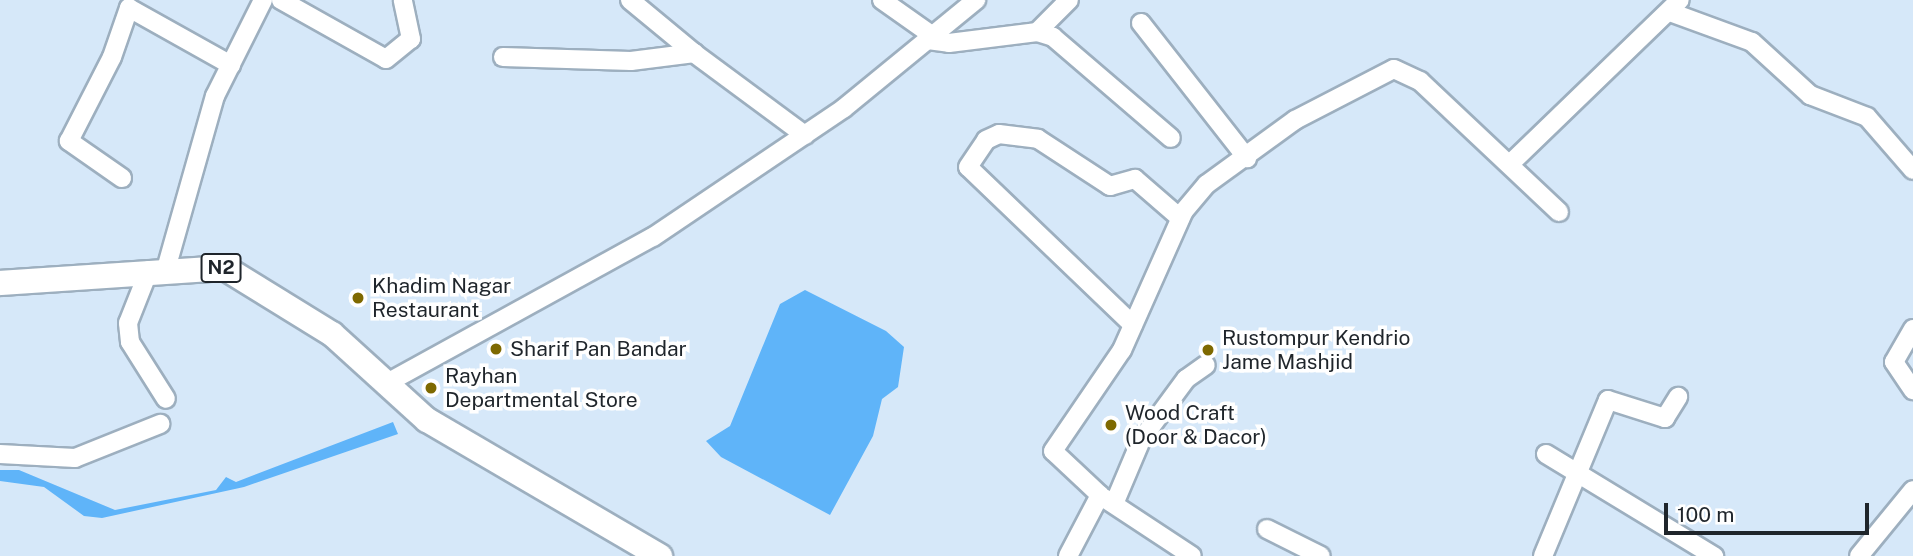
<!DOCTYPE html>
<style>
body{margin:0}
#map{position:relative;width:1913px;height:556px;overflow:hidden;background:#d6e8f9;font-family:"Public Sans",sans-serif}
div>[style]{position:absolute}
.water>*{inset:0;background:#5fb4f9}
.roads{filter:drop-shadow(2px 0 #9dafbf) drop-shadow(-2px 0 #9dafbf) drop-shadow(0 2px #9dafbf) drop-shadow(0 -2px #9dafbf)}
.minor>*{height:18px;margin:-9px;padding:0 9px;transform-origin:9px;border-radius:9px;background:#fff}
.highway>*{height:24px;margin:-12px;padding:0 12px;transform-origin:12px;border-radius:12px;background:#fff}
.dots>*{width:19px;height:19px;translate:-50% -50%;box-sizing:border-box;border:4px solid #fff;border-radius:50%}
span{translate:-50% -50%;white-space:nowrap;text-align:center;line-height:1.15;-webkit-text-stroke:7px #fff;paint-order:stroke}
.shield-label span{padding:2px 5px;background:#fff;border:2px solid;border-radius:5px;-webkit-text-stroke-width:0}
.shield-label{font-size:19px;color:#1f252b;font-weight:700}
.poi-label{font-size:21px;color:#1f252b}
.left{translate:0 -50%;text-align:left}
.scale{position:absolute;left:1664px;top:503px;width:205px;height:32px;box-sizing:border-box;border:4px solid #1f252b;border-top:0;padding-left:9px;font-size:21px;line-height:24px;white-space:nowrap;color:#1f252b;-webkit-text-stroke:5px #fff;paint-order:stroke}
</style>
<div id="map">
<div class="water">
<div style="clip-path:polygon(805px 290px,886px 331px,904px 347px,898px 387px,882px 399px,873px 436px,830px 515px,721px 457px,706px 441px,730px 426px,780px 304px)"></div>
<div style="clip-path:polygon(393px 422px,398px 434px,244px 487px,102px 518px,84px 516px,44px 487px,0 481px,0 470px,19px 470px,115px 510px,216px 490px,226px 477px,236px 482px)"></div>
</div>
<div class="roads">
<div class="minor">
<div style="left:281px;top:0;width:120px;rotate:29.3deg"></div>
<div style="left:386px;top:59px;width:32px;rotate:-39deg"></div>
<div style="left:411px;top:39px;width:40px;rotate:-102deg"></div>
<div style="left:630px;top:0;width:83px;rotate:39.6deg"></div>
<div style="left:882px;top:0;width:62px;rotate:35.2deg"></div>
<div style="left:1670px;top:12px;width:87px;rotate:20.1deg"></div>
<div style="left:1752px;top:42px;width:79px;rotate:42.4deg"></div>
<div style="left:1810px;top:95px;width:61px;rotate:21.1deg"></div>
<div style="left:1867px;top:117px;width:70px;rotate:49deg"></div>
<div style="left:1141px;top:23px;width:172px;rotate:51.9deg"></div>
<div style="left:1037px;top:32px;width:45px;rotate:-45deg"></div>
<div style="left:928px;top:40px;width:21px;rotate:8deg"></div>
<div style="left:949px;top:43px;width:89px;rotate:-7.1deg"></div>
<div style="left:1037px;top:32px;width:17px;rotate:17deg"></div>
<div style="left:1053px;top:37px;width:155px;rotate:40.6deg"></div>
<div style="left:503px;top:57px;width:128px;rotate:1.8deg"></div>
<div style="left:631px;top:61px;width:64px;rotate:-7.2deg"></div>
<div style="left:694px;top:53px;width:138px;rotate:36.5deg"></div>
<div style="left:1512px;top:162px;width:233px;rotate:-44deg"></div>
<div style="left:122px;top:178px;width:65px;rotate:-145.1deg"></div>
<div style="left:69px;top:141px;width:94px;rotate:-62.9deg"></div>
<div style="left:112px;top:57px;width:52px;rotate:-70.9deg"></div>
<div style="left:129px;top:8px;width:117px;rotate:29.2deg"></div>
<div style="left:166px;top:269px;width:180px;rotate:-74.2deg"></div>
<div style="left:215px;top:96px;width:107px;rotate:-63.4deg"></div>
<div style="left:149px;top:270px;width:57px;rotate:111.6deg"></div>
<div style="left:128px;top:323px;width:19px;rotate:84deg"></div>
<div style="left:130px;top:342px;width:67px;rotate:57.7deg"></div>
<div style="left:1133px;top:325px;width:228px;rotate:-136.2deg"></div>
<div style="left:968px;top:167px;width:32px;rotate:-56deg"></div>
<div style="left:986px;top:140px;width:14px;rotate:-25deg"></div>
<div style="left:999px;top:134px;width:39px;rotate:7deg"></div>
<div style="left:1038px;top:139px;width:86px;rotate:33.1deg"></div>
<div style="left:1110px;top:186px;width:26px;rotate:-16deg"></div>
<div style="left:1135px;top:179px;width:60px;rotate:40.9deg"></div>
<div style="left:1913px;top:329px;width:38px;rotate:120deg"></div>
<div style="left:1894px;top:362px;width:34px;rotate:56deg"></div>
<div style="left:387px;top:383px;width:303px;rotate:-28.8deg"></div>
<div style="left:653px;top:237px;width:230px;rotate:-34deg"></div>
<div style="left:844px;top:108px;width:171px;rotate:-39.3deg"></div>
<div style="left:0;top:454px;width:75px;rotate:3.1deg"></div>
<div style="left:75px;top:458px;width:92px;rotate:-21.8deg"></div>
<div style="left:1546px;top:454px;width:197px;rotate:31.3deg"></div>
<div style="left:1104px;top:498px;width:105px;rotate:33.4deg"></div>
<div style="left:1114px;top:504px;width:69px;rotate:-67.1deg"></div>
<div style="left:1141px;top:440px;width:76px;rotate:-53.6deg"></div>
<div style="left:1186px;top:379px;width:24px;rotate:-35deg"></div>
<div style="left:1267px;top:529px;width:60px;rotate:26.6deg"></div>
<div style="left:1068px;top:556px;width:69px;rotate:-62.3deg"></div>
<div style="left:1100px;top:495px;width:64px;rotate:-136.9deg"></div>
<div style="left:1053px;top:451px;width:122px;rotate:-55.7deg"></div>
<div style="left:1122px;top:350px;width:152px;rotate:-66deg"></div>
<div style="left:1184px;top:211px;width:35px;rotate:-50deg"></div>
<div style="left:1207px;top:184px;width:109px;rotate:-36deg"></div>
<div style="left:1295px;top:120px;width:111px;rotate:-27.3deg"></div>
<div style="left:1394px;top:69px;width:29px;rotate:25deg"></div>
<div style="left:1420px;top:81px;width:191px;rotate:43.3deg"></div>
<div style="left:1543px;top:556px;width:169px;rotate:-67.4deg"></div>
<div style="left:1608px;top:400px;width:60px;rotate:17.5deg"></div>
<div style="left:1665px;top:418px;width:25px;rotate:-58deg"></div>
<div style="left:1859px;top:556px;width:85px;rotate:-50.7deg"></div>
</div>
<div class="highway">
<div style="left:0;top:283px;width:225px;rotate:-3.8deg"></div>
<div style="left:225px;top:268px;width:126px;rotate:31.7deg"></div>
<div style="left:332px;top:334px;width:128px;rotate:42.2deg"></div>
<div style="left:427px;top:420px;width:270px;rotate:30.3deg"></div>
</div>
</div>
<div class="dots">
<div style="left:358px;top:298px;background:#7e6900"></div>
<div style="left:496px;top:349px;background:#7e6900"></div>
<div style="left:1208px;top:350px;background:#7e6900"></div>
<div style="left:431px;top:388px;background:#7e6900"></div>
<div style="left:1111px;top:425px;background:#7e6900"></div>
</div>
<div class="shield-label">
<span style="left:221px;top:268px">N2</span>
</div>
<div class="poi-label">
<span class="left" style="left:372px;top:298px">Khadim Nagar<br>Restaurant</span>
<span class="left" style="left:1222px;top:350px">Rustompur Kendrio<br>Jame Mashjid</span>
<span class="left" style="left:510px;top:349px">Sharif Pan Bandar</span>
<span class="left" style="left:445px;top:388px">Rayhan<br>Departmental Store</span>
<span class="left" style="left:1125px;top:425px">Wood Craft<br>(Door &amp; Dacor)</span>
</div>
<div class="scale">100 m</div>
</div>
